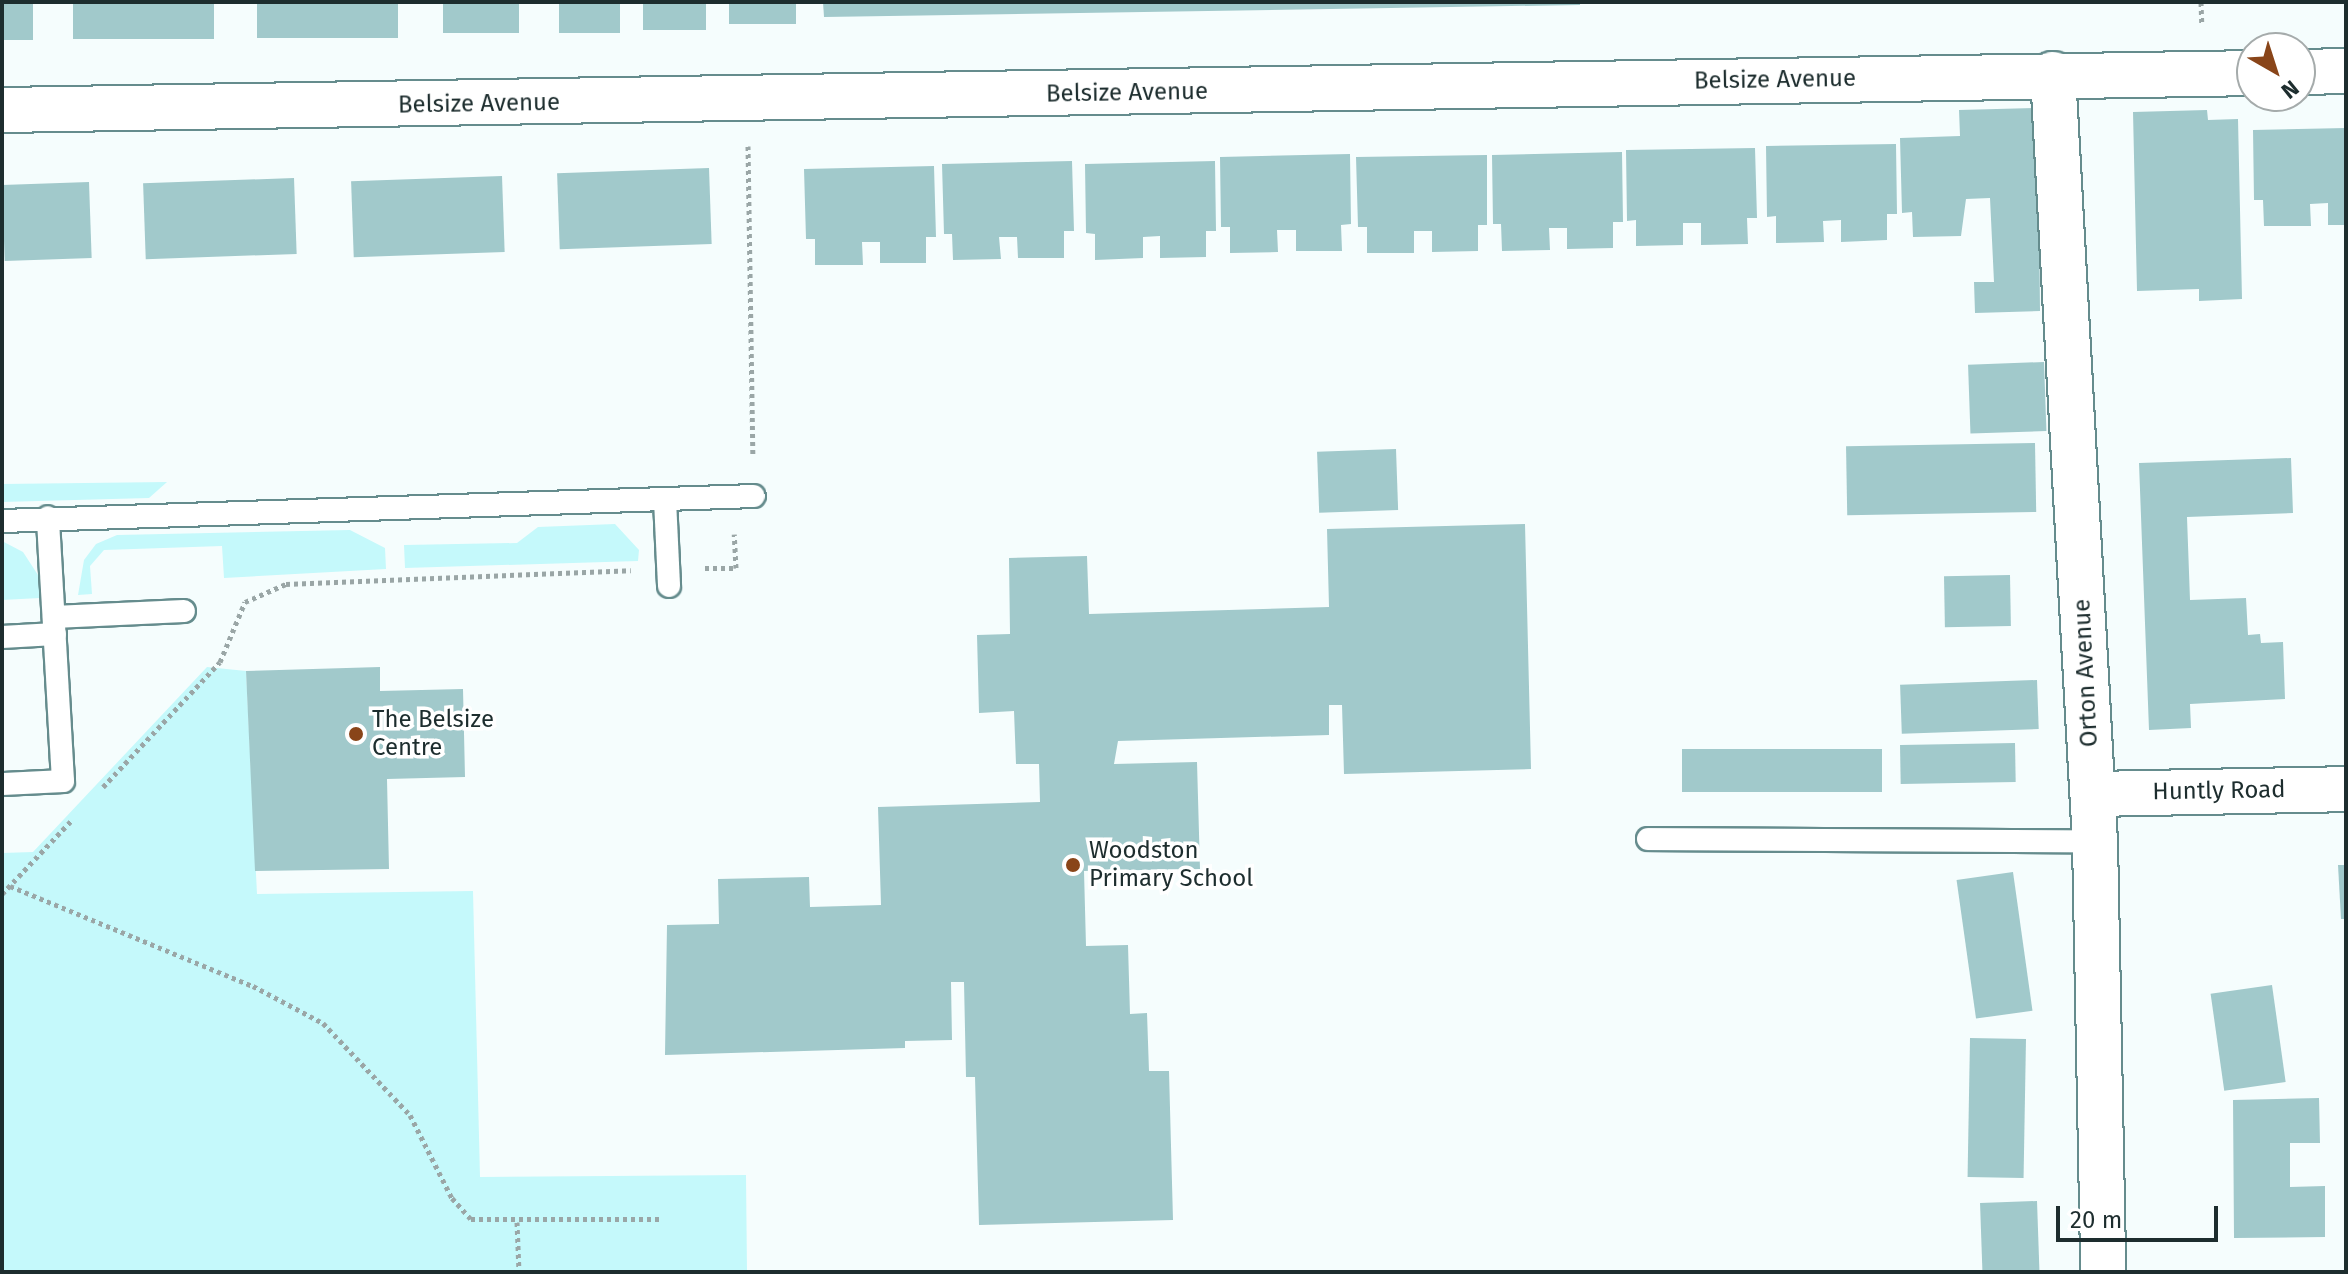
<!DOCTYPE html>
<style>
body{margin:0}
#map{position:relative;width:2348px;height:1274px;overflow:hidden;background:#f5fdfd;font-family:"Fira Sans",sans-serif}
div>[style]{position:absolute}
.green>*{inset:0;background:#c5f9fb}
.building>*{inset:0;background:#a1c9cb;transform-origin:0 0}
.path>*{height:5px;margin-top:-2.5px;transform-origin:0;background:repeating-linear-gradient(90deg,#9aa6a6 0 4px,transparent 0 8px)}
.roads{filter:drop-shadow(2px 0 #658c8d) drop-shadow(-2px 0 #658c8d) drop-shadow(0 2px #658c8d) drop-shadow(0 -2px #658c8d)}
.lane>*{height:22px;margin:-11px;padding:0 11px;transform-origin:11px;border-radius:11px;background:#fff}
.street>*{height:44px;margin:-22px;padding:0 22px;transform-origin:22px;border-radius:22px;background:#fff}
.dots>*{width:22px;height:22px;translate:-50% -50%;box-sizing:border-box;border:4px solid #fff;border-radius:50%}
span{translate:-50% -50%;white-space:nowrap;text-align:center;line-height:1.15;-webkit-text-stroke:7px #fff;paint-order:stroke}
.street-label{font-size:24px;color:#1d2d2e}
.poi-label{font-size:24px;color:#1d2d2e}
.left{translate:0 -50%;text-align:left}
.frame{position:absolute;inset:0;border:4px solid #1d2d2e;pointer-events:none}
.north{position:absolute;left:2236px;top:32px;width:80px;height:80px;box-sizing:border-box;background:#fff;border:2px solid #a5abab;border-radius:50%;rotate:141deg;font-size:22px;font-weight:700;line-height:32px;text-align:center;color:#1d2d2e}
.north::after{content:'';display:block;margin:auto;width:28px;height:36px;background:#894519;clip-path:polygon(50% 0,100% 100%,50% 72%,0 100%)}
.scale{position:absolute;left:2056px;top:1206px;width:162px;height:36px;box-sizing:border-box;border:4px solid #1d2d2e;border-top:0;padding-left:10px;font-size:24px;line-height:28px;white-space:nowrap;color:#1d2d2e;-webkit-text-stroke:6px #fff;paint-order:stroke}
</style>
<div id="map">
<div class="green">
<div style="clip-path:polygon(167px 482px,149px 498px,2px 502px,2px 484px)"></div>
<div style="clip-path:polygon(615px 524px,639px 550px,638px 561px,405px 568px,404px 545px,517px 543px,538px 527px)"></div>
<div style="clip-path:polygon(350px 530px,385px 548px,386px 569px,224px 578px,222px 546px,104px 550px,90px 566px,92px 594px,78px 595px,84px 560px,96px 544px,117px 535px)"></div>
<div style="clip-path:polygon(2px 541px,23px 552px,38px 575px,40px 598px,2px 600px)"></div>
<div style="clip-path:polygon(207px 667px,246px 671px,257px 894px,473px 891px,480px 1177px,746px 1175px,747px 1272px,2px 1272px,2px 853px,33px 852px)"></div>
</div>
<div class="building">
<div style="left:2px;top:2px;width:31px;height:38px"></div>
<div style="left:73px;top:2px;width:141px;height:37px"></div>
<div style="left:257px;top:2px;width:141px;height:36px"></div>
<div style="left:443px;top:2px;width:76px;height:31px"></div>
<div style="left:559px;top:2px;width:61px;height:31px"></div>
<div style="left:643px;top:2px;width:63px;height:28px"></div>
<div style="left:729px;top:2px;width:67px;height:22px"></div>
<div style="clip-path:polygon(823px 2px,1580px 2px,1580px 5px,824px 17px)"></div>
<div style="clip-path:polygon(2038px 108px,2040px 311px,1975px 313px,1974px 282px,1994px 282px,1990px 198px,1966px 199px,1961px 236px,1913px 237px,1912px 212px,1902px 213px,1900px 138px,1960px 136px,1959px 110px)"></div>
<div style="clip-path:polygon(2207px 110px,2208px 120px,2238px 119px,2242px 299px,2199px 301px,2199px 289px,2137px 291px,2133px 112px)"></div>
<div style="clip-path:polygon(2346px 128px,2346px 225px,2328px 225px,2328px 203px,2310px 204px,2311px 226px,2264px 226px,2263px 200px,2254px 200px,2253px 130px)"></div>
<div style="clip-path:polygon(1896px 144px,1897px 214px,1887px 214px,1887px 240px,1841px 242px,1841px 220px,1823px 221px,1824px 242px,1776px 243px,1776px 216px,1767px 217px,1766px 146px)"></div>
<div style="clip-path:polygon(1755px 148px,1757px 218px,1747px 218px,1748px 244px,1701px 245px,1701px 223px,1683px 223px,1683px 245px,1636px 246px,1636px 220px,1627px 221px,1626px 150px)"></div>
<div style="clip-path:polygon(1622px 152px,1623px 222px,1613px 222px,1613px 248px,1567px 249px,1567px 228px,1549px 228px,1550px 250px,1502px 251px,1501px 224px,1493px 224px,1492px 155px)"></div>
<div style="clip-path:polygon(1350px 154px,1351px 224px,1341px 225px,1342px 251px,1296px 251px,1296px 230px,1277px 230px,1278px 252px,1230px 253px,1230px 227px,1221px 227px,1220px 157px)"></div>
<div style="clip-path:polygon(1487px 155px,1487px 225px,1478px 225px,1478px 251px,1432px 252px,1432px 231px,1414px 231px,1414px 253px,1367px 253px,1367px 227px,1358px 227px,1356px 157px)"></div>
<div style="clip-path:polygon(1072px 161px,1074px 231px,1064px 231px,1064px 258px,1018px 258px,1017px 237px,999px 237px,1001px 259px,953px 260px,952px 234px,944px 234px,942px 164px)"></div>
<div style="clip-path:polygon(1215px 161px,1216px 231px,1206px 231px,1206px 257px,1160px 258px,1160px 236px,1143px 237px,1143px 258px,1095px 260px,1095px 234px,1086px 233px,1085px 164px)"></div>
<div style="clip-path:polygon(934px 166px,936px 237px,926px 237px,926px 263px,880px 263px,880px 242px,862px 242px,863px 265px,815px 265px,815px 239px,806px 239px,804px 169px)"></div>
<div style="left:709px;top:168px;width:76px;height:152px;rotate:88deg"></div>
<div style="left:502px;top:176px;width:76px;height:151px;rotate:88deg"></div>
<div style="left:294px;top:178px;width:76px;height:151px;rotate:88deg"></div>
<div style="left:89px;top:182px;width:76px;height:87px;rotate:88deg"></div>
<div style="left:2044px;top:362px;width:69px;height:76px;rotate:88deg"></div>
<div style="left:2035px;top:443px;width:69px;height:189px;rotate:89deg"></div>
<div style="left:1396px;top:449px;width:61px;height:79px;rotate:88deg"></div>
<div style="clip-path:polygon(2291px 458px,2293px 513px,2187px 517px,2190px 600px,2246px 598px,2248px 635px,2260px 634px,2261px 643px,2283px 642px,2285px 699px,2190px 704px,2191px 728px,2149px 730px,2139px 463px)"></div>
<div style="clip-path:polygon(1525px 524px,1531px 769px,1344px 774px,1342px 705px,1329px 705px,1329px 735px,1118px 741px,1114px 764px,1197px 762px,1200px 869px,1084px 871px,1086px 946px,1128px 945px,1130px 1014px,1147px 1013px,1149px 1071px,1169px 1071px,1173px 1220px,979px 1225px,975px 1077px,966px 1077px,964px 982px,951px 982px,952px 1040px,905px 1041px,905px 1048px,665px 1055px,667px 925px,719px 924px,718px 879px,809px 877px,810px 907px,881px 905px,878px 807px,1040px 802px,1039px 764px,1016px 764px,1014px 711px,979px 713px,977px 635px,1010px 634px,1009px 558px,1087px 556px,1089px 614px,1329px 607px,1327px 529px)"></div>
<div style="left:2010px;top:575px;width:51px;height:66px;rotate:89deg"></div>
<div style="clip-path:polygon(380px 667px,380px 691px,463px 689px,465px 777px,387px 779px,389px 869px,255px 871px,246px 671px)"></div>
<div style="left:2037px;top:680px;width:49px;height:137px;rotate:88deg"></div>
<div style="left:2015px;top:743px;width:39px;height:115px;rotate:89deg"></div>
<div style="left:1682px;top:749px;width:200px;height:43px"></div>
<div style="clip-path:polygon(2338px 865px,2346px 865px,2346px 919px,2341px 919px)"></div>
<div style="left:2013px;top:872px;width:140px;height:57px;rotate:82deg"></div>
<div style="left:2272px;top:985px;width:98px;height:62px;rotate:82deg"></div>
<div style="left:1970px;top:1038px;width:56px;height:139px;rotate:1deg"></div>
<div style="clip-path:polygon(2319px 1098px,2320px 1143px,2290px 1143px,2290px 1187px,2325px 1186px,2325px 1237px,2234px 1238px,2233px 1100px)"></div>
<div style="left:2037px;top:1201px;width:71px;height:57px;rotate:88deg"></div>
</div>
<div class="path">
<div style="left:2201px;top:2px;width:23px;rotate:88deg"></div>
<div style="left:748px;top:146px;width:310px;rotate:89.1deg"></div>
<div style="left:705px;top:568px;width:31px"></div>
<div style="left:736px;top:568px;width:34px;rotate:-93deg"></div>
<div style="left:103px;top:787px;width:171px;rotate:-46.9deg"></div>
<div style="left:220px;top:662px;width:65px;rotate:-67.4deg"></div>
<div style="left:245px;top:602px;width:45px;rotate:-23.7deg"></div>
<div style="left:286px;top:584px;width:345px;rotate:-2.3deg"></div>
<div style="left:10px;top:886px;width:263px;rotate:22.4deg"></div>
<div style="left:253px;top:986px;width:79px;rotate:27.9deg"></div>
<div style="left:323px;top:1023px;width:127px;rotate:46.6deg"></div>
<div style="left:410px;top:1115px;width:93px;rotate:63.2deg"></div>
<div style="left:452px;top:1198px;width:28px;rotate:48deg"></div>
<div style="left:471px;top:1219px;width:192px"></div>
<div style="left:2px;top:894px;width:100px;rotate:-46.6deg"></div>
<div style="left:517px;top:1222px;width:50px;rotate:87.7deg"></div>
</div>
<div class="roads">
<div class="lane">
<div style="left:665px;top:500px;width:86px;rotate:87.3deg"></div>
<div style="left:2px;top:521px;width:752px;rotate:-1.9deg"></div>
<div style="left:54px;top:617px;width:130px;rotate:-2.6deg"></div>
<div style="left:2px;top:637px;width:53px;rotate:-3.2deg"></div>
<div style="left:2px;top:784px;width:61px;rotate:-2.8deg"></div>
<div style="left:63px;top:781px;width:264px;rotate:-93.3deg"></div>
<div style="left:1648px;top:839px;width:447px;rotate:0.3deg"></div>
</div>
<div class="street">
<div style="left:2300px;top:72px;width:46px;rotate:-1.2deg"></div>
<div style="left:2053px;top:74px;width:768px;rotate:86.87deg"></div>
<div style="left:2095px;top:841px;width:431px;rotate:88.9deg"></div>
<div style="left:2px;top:110px;width:2250px;rotate:-0.94deg"></div>
<div style="left:2093px;top:794px;width:253px;rotate:-1.1deg"></div>
</div>
</div>
<div class="dots">
<div style="left:356px;top:734px;background:#894519"></div>
<div style="left:1073px;top:865px;background:#894519"></div>
</div>
<div class="street-label">
<span style="left:1775px;top:80px;rotate:-1deg">Belsize Avenue</span>
<span style="left:1127px;top:93px;rotate:-1deg">Belsize Avenue</span>
<span style="left:479px;top:104px;rotate:-1deg">Belsize Avenue</span>
<span style="left:2086px;top:673px;rotate:-93deg">Orton Avenue</span>
<span style="left:2219px;top:791px;rotate:-1deg">Huntly Road</span>
</div>
<div class="poi-label">
<span class="left" style="left:372px;top:734px">The Belsize<br>Centre</span>
<span class="left" style="left:1089px;top:865px">Woodston<br>Primary School</span>
</div>
<div class="frame"></div>
<div class="north">N</div>
<div class="scale">20 m</div>
</div>
